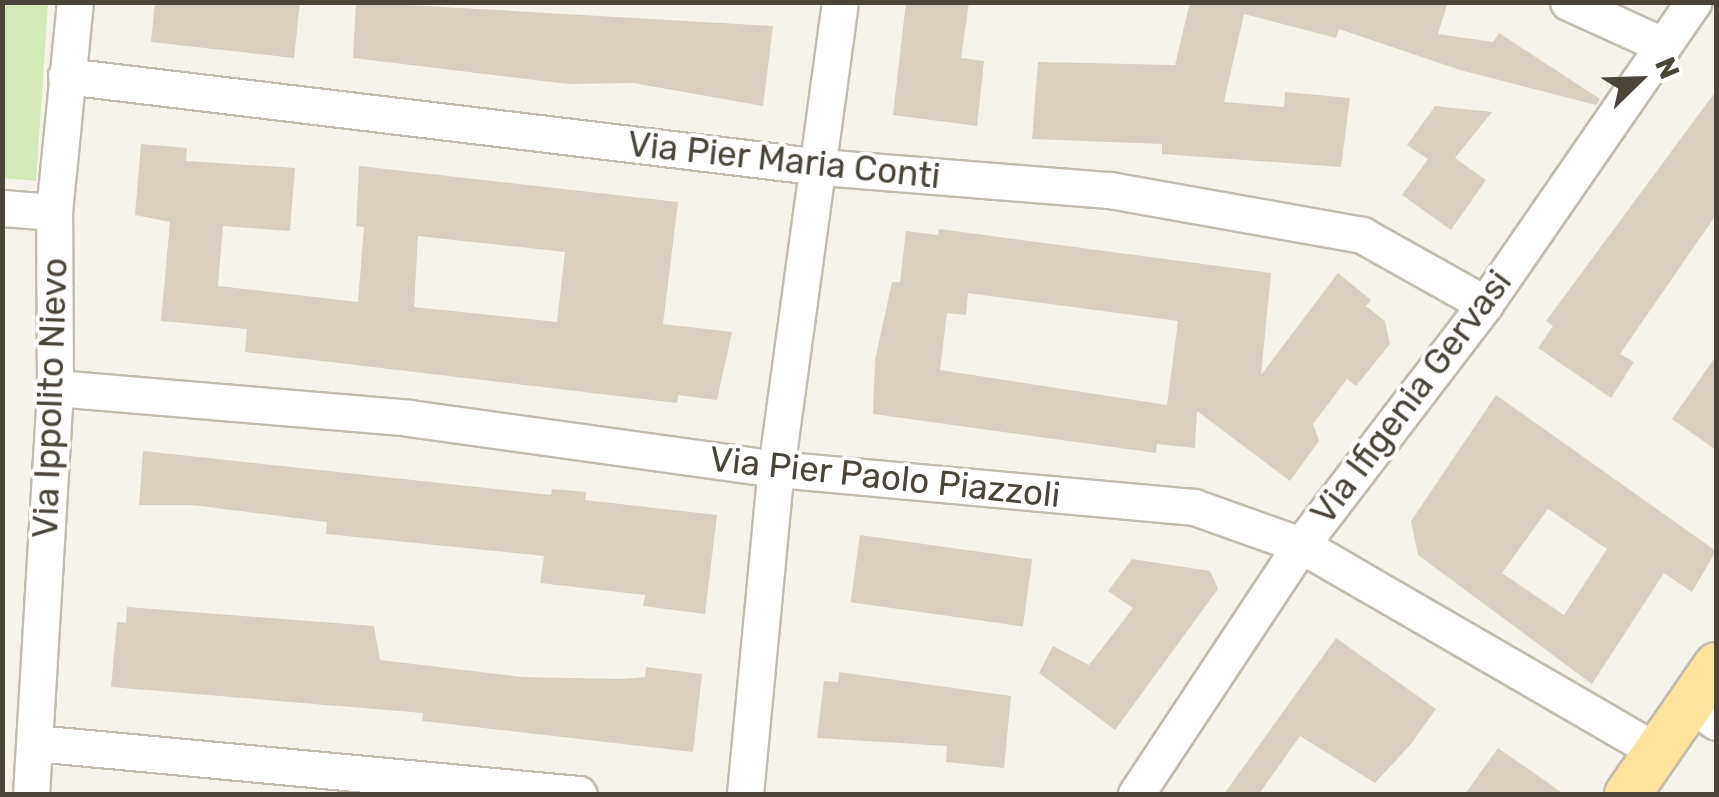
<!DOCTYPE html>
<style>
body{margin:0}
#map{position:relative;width:1719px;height:797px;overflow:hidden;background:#f6f3ec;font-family:Rubik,sans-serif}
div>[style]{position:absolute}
.green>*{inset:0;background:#d2eab5}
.building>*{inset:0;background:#d8cfc1;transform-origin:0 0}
.roads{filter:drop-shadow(2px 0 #c2bbae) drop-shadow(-2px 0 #c2bbae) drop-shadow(0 2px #c2bbae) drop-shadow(0 -2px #c2bbae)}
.minor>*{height:35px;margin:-17.5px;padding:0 17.5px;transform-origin:17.5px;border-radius:17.5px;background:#fff}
.major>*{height:45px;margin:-22.5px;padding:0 22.5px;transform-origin:22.5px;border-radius:22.5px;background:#ffe39c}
span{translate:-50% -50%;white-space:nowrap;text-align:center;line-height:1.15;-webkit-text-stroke:8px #fff;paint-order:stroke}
.street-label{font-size:35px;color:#4b4439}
.frame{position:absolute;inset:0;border:5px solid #4b4439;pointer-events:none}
.north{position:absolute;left:1589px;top:30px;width:100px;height:100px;-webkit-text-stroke:8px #fff;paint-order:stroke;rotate:67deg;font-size:28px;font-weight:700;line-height:40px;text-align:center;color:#4b4439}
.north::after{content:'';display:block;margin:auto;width:35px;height:45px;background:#4b4439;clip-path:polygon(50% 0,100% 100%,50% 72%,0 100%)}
</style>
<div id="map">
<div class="green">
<div style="clip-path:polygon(3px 2px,48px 3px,36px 181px,3px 178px)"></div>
</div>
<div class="building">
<div style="clip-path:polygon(155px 2px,300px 2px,294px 58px,151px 42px)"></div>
<div style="clip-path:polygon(356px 2px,773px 26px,763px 106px,633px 83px,568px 84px,353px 58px)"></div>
<div style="clip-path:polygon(906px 2px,969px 2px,961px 58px,984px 61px,977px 126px,893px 115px)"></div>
<div style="clip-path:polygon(1190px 2px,1448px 2px,1438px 34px,1493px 42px,1499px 33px,1600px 99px,1596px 105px,1460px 70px,1339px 29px,1336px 38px,1244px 14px,1224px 102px,1284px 107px,1285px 92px,1350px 98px,1341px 167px,1162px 154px,1162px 144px,1032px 139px,1038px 62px,1175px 65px)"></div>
<div style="clip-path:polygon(1716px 91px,1716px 215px,1620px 354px,1634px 362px,1611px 398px,1538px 348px,1553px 326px,1546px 321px)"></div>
<div style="clip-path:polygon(1435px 106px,1492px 112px,1455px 158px,1486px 180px,1451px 230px,1402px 195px,1428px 159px,1407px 145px)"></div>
<div style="clip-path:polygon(evenodd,141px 144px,187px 148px,186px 161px,295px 168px,290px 231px,223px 226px,218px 286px,358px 302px,364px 227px,356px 226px,359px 166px,678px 202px,663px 324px,732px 332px,717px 400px,678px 395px,677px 403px,245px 352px,247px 329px,161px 321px,170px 222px,135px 215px,141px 144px,418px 236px,565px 252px,557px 322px,414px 307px,418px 236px)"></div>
<div style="clip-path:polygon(evenodd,939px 229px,1271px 273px,1261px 375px,1338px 273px,1371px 300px,1366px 306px,1385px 321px,1390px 344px,1356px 386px,1347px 379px,1313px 424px,1319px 441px,1290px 481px,1197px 411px,1195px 448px,1157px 444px,1156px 453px,873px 414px,875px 360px,892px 282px,900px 282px,906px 231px,938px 235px,939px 229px,968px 293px,1178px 321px,1167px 405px,940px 370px,947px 313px,966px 315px,968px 293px)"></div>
<div style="clip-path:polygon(1716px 356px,1716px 450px,1672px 419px)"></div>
<div style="clip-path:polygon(evenodd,1496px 395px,1716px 551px,1692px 592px,1664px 573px,1592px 684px,1418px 555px,1411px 521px,1496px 395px,1548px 509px,1607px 549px,1564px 615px,1502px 573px,1548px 509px)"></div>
<div style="clip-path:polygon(143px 451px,551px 495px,552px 489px,586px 492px,585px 500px,717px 515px,705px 614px,643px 606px,645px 595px,540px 583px,544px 556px,326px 534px,327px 522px,192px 505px,139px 505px)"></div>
<div style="left:860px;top:535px;width:174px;height:68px;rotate:8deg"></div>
<div style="clip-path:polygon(1132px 559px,1210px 571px,1218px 589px,1115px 730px,1039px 673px,1053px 646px,1089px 665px,1133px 608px,1108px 591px)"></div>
<div style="clip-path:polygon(127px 607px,374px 626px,380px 660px,522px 677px,622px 679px,645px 677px,646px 667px,702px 674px,693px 752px,422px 721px,423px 713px,111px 687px,117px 622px,126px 623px)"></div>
<div style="clip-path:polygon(1336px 638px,1436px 709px,1411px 744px,1375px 783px,1300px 736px,1259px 794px,1224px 794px)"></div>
<div style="clip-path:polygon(839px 672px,1011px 696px,1004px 768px,946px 762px,947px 746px,817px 738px,824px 681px,838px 682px)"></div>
<div style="clip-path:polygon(1498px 748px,1564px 794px,1465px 794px)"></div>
</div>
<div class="roads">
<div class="minor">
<div style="left:1568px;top:2px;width:101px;rotate:24.5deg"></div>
<div style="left:66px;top:76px;width:760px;rotate:6.87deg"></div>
<div style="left:821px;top:167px;width:290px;rotate:4.6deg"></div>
<div style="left:1110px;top:190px;width:256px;rotate:10.1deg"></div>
<div style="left:1362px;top:235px;width:141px;rotate:29.3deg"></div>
<div style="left:2px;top:208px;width:52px;rotate:4.4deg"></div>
<div style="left:55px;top:388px;width:355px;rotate:4.8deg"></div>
<div style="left:409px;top:418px;width:371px;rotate:7.9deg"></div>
<div style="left:776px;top:469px;width:420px;rotate:5.2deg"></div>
<div style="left:1194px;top:507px;width:114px;rotate:19.6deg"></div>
<div style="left:1301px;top:545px;width:411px;rotate:30.1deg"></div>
<div style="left:1690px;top:703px;width:32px;rotate:36deg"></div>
<div style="left:35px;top:743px;width:546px;rotate:5.36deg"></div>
<div style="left:31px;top:794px;width:407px;rotate:-86.6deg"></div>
<div style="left:55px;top:388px;width:176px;rotate:-90.3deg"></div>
<div style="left:54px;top:212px;width:211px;rotate:-84.3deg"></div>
<div style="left:745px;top:794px;width:326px;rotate:-84.6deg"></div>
<div style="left:776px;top:469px;width:471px;rotate:-82.2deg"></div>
<div style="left:1136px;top:794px;width:299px;rotate:-56.5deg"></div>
<div style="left:1301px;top:545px;width:303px;rotate:-52.6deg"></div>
<div style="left:1485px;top:304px;width:367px;rotate:-55.4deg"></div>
</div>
<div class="major">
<div style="left:1627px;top:794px;width:157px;rotate:-55.4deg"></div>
</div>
</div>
<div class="street-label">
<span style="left:784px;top:160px;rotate:6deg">Via Pier Maria Conti</span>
<span style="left:1411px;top:397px;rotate:-53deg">Via Ifigenia Gervasi</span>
<span style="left:50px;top:398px;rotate:-88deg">Via Ippolito Nievo</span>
<span style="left:885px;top:477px;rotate:6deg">Via Pier Paolo Piazzoli</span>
</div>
<div class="frame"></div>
<div class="north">N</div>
</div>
